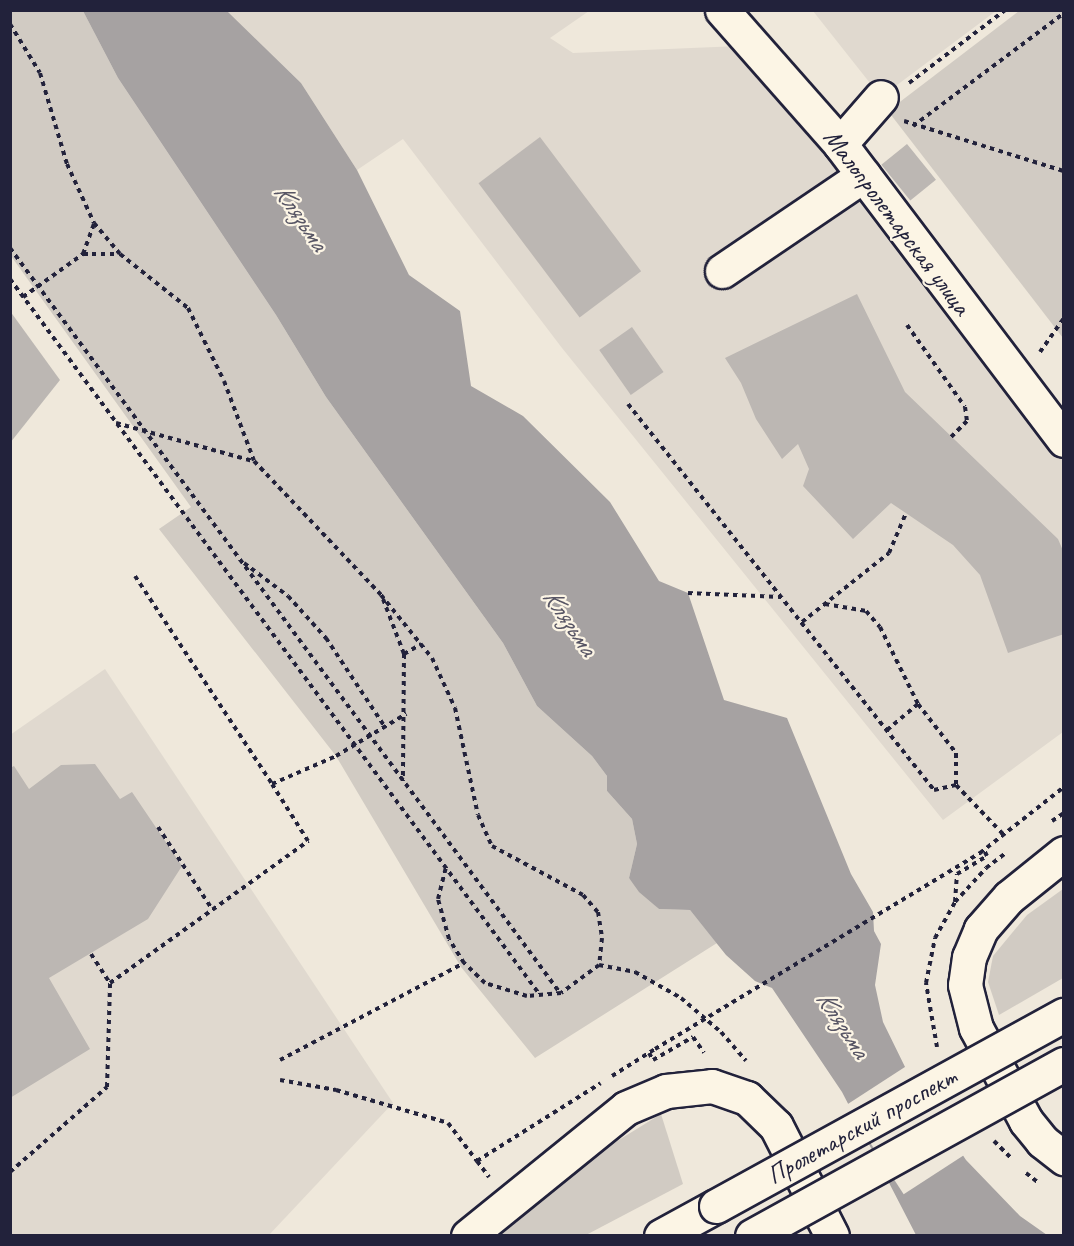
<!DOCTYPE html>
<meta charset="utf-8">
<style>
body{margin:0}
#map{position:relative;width:1074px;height:1246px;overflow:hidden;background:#efe8db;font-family:Caveat,sans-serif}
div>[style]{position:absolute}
.built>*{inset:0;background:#e0d9cf}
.green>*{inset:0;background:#d1cbc3}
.water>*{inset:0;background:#a6a2a2}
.pier>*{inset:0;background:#efe8db;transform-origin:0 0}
.building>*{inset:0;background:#bcb7b3;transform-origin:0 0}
.path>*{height:4px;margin-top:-2px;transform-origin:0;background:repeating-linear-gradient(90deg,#22223b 0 4.5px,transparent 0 9px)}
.roads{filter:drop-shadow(2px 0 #22223b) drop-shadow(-2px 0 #22223b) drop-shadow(0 2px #22223b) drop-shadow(0 -2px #22223b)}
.minor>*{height:33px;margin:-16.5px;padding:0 16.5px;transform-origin:16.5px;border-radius:16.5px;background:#fcf5e5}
.major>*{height:33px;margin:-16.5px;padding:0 16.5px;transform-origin:16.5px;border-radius:16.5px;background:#fcf5e5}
.path-bridge>*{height:4px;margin-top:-2px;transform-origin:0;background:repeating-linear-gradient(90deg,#22223b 0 4.5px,transparent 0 9px)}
.bridges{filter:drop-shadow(2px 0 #22223b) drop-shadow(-2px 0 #22223b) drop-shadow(0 2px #22223b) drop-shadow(0 -2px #22223b)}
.major-bridge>*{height:33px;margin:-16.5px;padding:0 16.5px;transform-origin:16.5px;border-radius:16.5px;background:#fcf5e5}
span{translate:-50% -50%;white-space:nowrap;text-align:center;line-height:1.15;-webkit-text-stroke:4.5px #fcf5e5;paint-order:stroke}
.street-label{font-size:26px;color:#22223b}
.water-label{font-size:27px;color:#575564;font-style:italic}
.frame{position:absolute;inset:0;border:12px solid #22223b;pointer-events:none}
</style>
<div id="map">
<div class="built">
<div style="clip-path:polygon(227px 11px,589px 11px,550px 38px,573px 53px,739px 46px,824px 148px,1063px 458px,1063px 732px,943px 820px,562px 348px,403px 139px,357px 170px,301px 83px)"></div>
<div style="clip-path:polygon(813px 11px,996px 11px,881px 97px)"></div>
<div style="clip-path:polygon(105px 669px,393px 1103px,269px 1235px,11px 1235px,10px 735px)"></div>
</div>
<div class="green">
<div style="clip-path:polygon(10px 11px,83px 11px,118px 78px,276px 315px,326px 397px,503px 643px,537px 706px,592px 756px,607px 776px,607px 791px,632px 819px,637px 844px,629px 878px,659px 909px,690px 910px,717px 943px,535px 1058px,461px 967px,336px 756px,159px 529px,191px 507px,11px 256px)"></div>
<div style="clip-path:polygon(1019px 11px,1063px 11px,1063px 338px,888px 111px)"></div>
<div style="clip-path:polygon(1063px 889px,1063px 978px,999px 1015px,988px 982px,993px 956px,1027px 915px)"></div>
<div style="clip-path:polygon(661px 1114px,683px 1184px,586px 1235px,501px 1235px,601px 1151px)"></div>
</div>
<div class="water">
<div style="clip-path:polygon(83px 11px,227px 11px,301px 83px,357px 170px,409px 275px,460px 311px,471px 386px,523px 416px,610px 502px,659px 581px,688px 593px,724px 700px,787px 718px,851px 874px,873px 912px,874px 931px,881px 944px,875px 985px,883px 1022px,907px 1071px,966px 1160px,1020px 1216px,1047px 1235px,916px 1235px,842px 1092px,772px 988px,755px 981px,726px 955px,690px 910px,659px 909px,639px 892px,629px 878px,637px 844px,632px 819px,607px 791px,607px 776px,592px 756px,537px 706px,503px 643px,326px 397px,276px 315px,118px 78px)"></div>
</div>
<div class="pier">
<div style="left:908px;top:1065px;width:106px;height:74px;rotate:57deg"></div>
</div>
<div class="building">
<div style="left:540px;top:137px;width:168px;height:77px;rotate:53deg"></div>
<div style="left:907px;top:144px;width:46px;height:33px;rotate:51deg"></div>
<div style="clip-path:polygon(857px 294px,905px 392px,1058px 539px,1064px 553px,1064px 634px,1008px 653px,980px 575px,953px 545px,891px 503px,853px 539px,803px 486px,809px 469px,798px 444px,782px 459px,756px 419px,741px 383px,725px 358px)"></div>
<div style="clip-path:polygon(10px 311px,60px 380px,10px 443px)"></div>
<div style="left:632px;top:327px;width:55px;height:40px;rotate:55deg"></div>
<div style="clip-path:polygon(95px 764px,120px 799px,132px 792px,182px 866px,148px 919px,49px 978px,90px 1049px,10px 1098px,10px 768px,14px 766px,29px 789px,61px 765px)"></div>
</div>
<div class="path">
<div style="left:10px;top:24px;width:57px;rotate:58.5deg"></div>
<div style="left:40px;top:73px;width:95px;rotate:73.5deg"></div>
<div style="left:67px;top:164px;width:65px;rotate:65.4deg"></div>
<div style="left:94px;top:223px;width:40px;rotate:50deg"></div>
<div style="left:120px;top:254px;width:87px;rotate:38.5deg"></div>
<div style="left:188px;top:308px;width:81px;rotate:63.7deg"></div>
<div style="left:224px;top:381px;width:85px;rotate:69.4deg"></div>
<div style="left:254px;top:461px;width:185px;rotate:46.5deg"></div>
<div style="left:381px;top:595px;width:81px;rotate:51deg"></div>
<div style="left:432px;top:658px;width:55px;rotate:65.3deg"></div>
<div style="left:455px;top:708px;width:109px;rotate:77.9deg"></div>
<div style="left:478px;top:815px;width:34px;rotate:66deg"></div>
<div style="left:492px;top:846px;width:103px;rotate:28.3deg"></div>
<div style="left:583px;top:895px;width:23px;rotate:49deg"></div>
<div style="left:598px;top:912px;width:26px;rotate:81deg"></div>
<div style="left:602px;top:938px;width:27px;rotate:96deg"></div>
<div style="left:599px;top:965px;width:47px;rotate:143.6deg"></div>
<div style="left:561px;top:993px;width:34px;rotate:175deg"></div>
<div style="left:527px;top:996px;width:44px;rotate:-162.8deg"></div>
<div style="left:485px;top:983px;width:29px;rotate:-136deg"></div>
<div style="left:464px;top:963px;width:28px;rotate:-122deg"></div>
<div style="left:449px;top:939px;width:41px;rotate:-105.4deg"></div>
<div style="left:438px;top:899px;width:32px;rotate:-76deg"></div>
<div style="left:909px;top:83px;width:121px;rotate:-37.2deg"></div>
<div style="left:904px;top:121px;width:168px;rotate:17.4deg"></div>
<div style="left:913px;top:126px;width:189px;rotate:-36.8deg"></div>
<div style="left:10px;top:248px;width:926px;rotate:53.56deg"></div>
<div style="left:83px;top:254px;width:37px"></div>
<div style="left:10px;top:279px;width:891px;rotate:53.49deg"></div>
<div style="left:23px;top:297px;width:74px;rotate:-35.6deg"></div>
<div style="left:83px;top:254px;width:33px;rotate:-70deg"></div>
<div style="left:907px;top:325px;width:100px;rotate:54.7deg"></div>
<div style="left:965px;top:407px;width:14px;rotate:82deg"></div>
<div style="left:967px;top:421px;width:24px;rotate:135deg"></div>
<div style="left:1040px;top:352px;width:42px;rotate:-54.8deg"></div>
<div style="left:628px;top:404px;width:493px;rotate:51.6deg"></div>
<div style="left:934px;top:790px;width:23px;rotate:-13deg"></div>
<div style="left:956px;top:785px;width:68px;rotate:46.2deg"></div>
<div style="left:116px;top:423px;width:142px;rotate:15.5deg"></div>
<div style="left:244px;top:563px;width:55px;rotate:36.9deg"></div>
<div style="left:288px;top:596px;width:57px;rotate:47.9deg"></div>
<div style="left:326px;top:638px;width:107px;rotate:56.5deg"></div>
<div style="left:135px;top:576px;width:249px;rotate:56.6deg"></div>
<div style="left:688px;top:593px;width:93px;rotate:2.5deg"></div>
<div style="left:383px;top:599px;width:59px;rotate:69.1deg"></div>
<div style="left:404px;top:654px;width:127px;rotate:90.5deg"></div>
<div style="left:825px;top:604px;width:42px;rotate:9.7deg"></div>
<div style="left:866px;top:611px;width:21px;rotate:49deg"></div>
<div style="left:880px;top:627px;width:86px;rotate:63.7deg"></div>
<div style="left:918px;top:704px;width:62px;rotate:52.2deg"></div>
<div style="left:956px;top:753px;width:32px;rotate:90deg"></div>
<div style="left:802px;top:622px;width:111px;rotate:-38.4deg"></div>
<div style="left:889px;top:553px;width:43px;rotate:-67deg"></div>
<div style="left:404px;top:654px;width:20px;rotate:-30deg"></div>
<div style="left:887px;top:730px;width:40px;rotate:-40deg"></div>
<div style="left:1052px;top:821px;width:14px;rotate:-34deg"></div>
<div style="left:158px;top:827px;width:98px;rotate:56.6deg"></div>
<div style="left:980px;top:853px;width:107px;rotate:-38.2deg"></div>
<div style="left:955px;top:902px;width:28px;rotate:-86deg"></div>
<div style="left:957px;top:874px;width:35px;rotate:-31deg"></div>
<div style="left:987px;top:856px;width:7px;rotate:-117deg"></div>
<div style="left:91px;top:954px;width:35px;rotate:57deg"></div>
<div style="left:599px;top:965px;width:37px;rotate:11deg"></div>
<div style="left:635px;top:972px;width:53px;rotate:29.5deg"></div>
<div style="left:681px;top:998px;width:52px;rotate:40.4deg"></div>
<div style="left:721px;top:1032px;width:38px;rotate:49deg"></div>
<div style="left:937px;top:1047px;width:65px;rotate:-99.8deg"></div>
<div style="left:926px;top:983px;width:46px;rotate:-78.7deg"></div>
<div style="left:935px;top:938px;width:41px;rotate:-60.9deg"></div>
<div style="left:955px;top:902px;width:46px;rotate:-47.6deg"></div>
<div style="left:986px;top:868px;width:25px;rotate:-37deg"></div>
<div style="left:649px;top:1053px;width:8px;rotate:60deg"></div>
<div style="left:653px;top:1060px;width:46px;rotate:-29.9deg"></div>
<div style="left:693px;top:1037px;width:19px;rotate:55deg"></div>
<div style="left:280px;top:1060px;width:208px;rotate:-27.8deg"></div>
<div style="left:612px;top:1076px;width:51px;rotate:-32.1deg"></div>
<div style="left:280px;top:1080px;width:57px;rotate:10.1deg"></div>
<div style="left:336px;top:1090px;width:117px;rotate:16.4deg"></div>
<div style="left:448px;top:1123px;width:48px;rotate:52.7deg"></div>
<div style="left:477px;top:1161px;width:146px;rotate:-32.2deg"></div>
<div style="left:994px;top:1141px;width:23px;rotate:45deg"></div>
<div style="left:477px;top:1161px;width:20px;rotate:53deg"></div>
<div style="left:10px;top:1172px;width:129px;rotate:-41.2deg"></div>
<div style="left:107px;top:1087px;width:104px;rotate:-88.3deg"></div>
<div style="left:110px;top:983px;width:244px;rotate:-35.6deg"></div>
<div style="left:308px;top:841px;width:67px;rotate:-122.3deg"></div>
<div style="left:272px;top:784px;width:70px;rotate:-23.6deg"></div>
<div style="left:336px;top:756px;width:82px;rotate:-31deg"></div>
<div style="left:1026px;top:1173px;width:16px;rotate:38deg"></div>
</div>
<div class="roads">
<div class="minor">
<div style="left:722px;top:10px;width:179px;rotate:48.6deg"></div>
<div style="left:840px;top:144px;width:371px;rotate:52.9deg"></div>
<div style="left:840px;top:144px;width:62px;rotate:-48.9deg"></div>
<div style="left:722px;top:271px;width:171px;rotate:-34.1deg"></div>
</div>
<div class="major">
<div style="left:1064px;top:853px;width:70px;rotate:141.3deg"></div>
<div style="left:1009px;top:897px;width:43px;rotate:131.2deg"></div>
<div style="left:981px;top:929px;width:30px;rotate:113deg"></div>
<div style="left:969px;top:957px;width:28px;rotate:98deg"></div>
<div style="left:965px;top:985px;width:44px;rotate:75.7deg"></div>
<div style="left:976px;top:1028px;width:106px;rotate:61.7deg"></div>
<div style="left:1026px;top:1121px;width:26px;rotate:51deg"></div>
<div style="left:1042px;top:1141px;width:28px;rotate:38deg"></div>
<div style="left:468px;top:1236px;width:203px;rotate:-39deg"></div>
<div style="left:626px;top:1108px;width:43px;rotate:-23deg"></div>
<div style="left:666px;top:1091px;width:46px;rotate:-6.2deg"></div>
<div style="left:712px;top:1086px;width:37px;rotate:19deg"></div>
<div style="left:747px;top:1098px;width:40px;rotate:44deg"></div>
<div style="left:776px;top:1126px;width:123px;rotate:63deg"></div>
<div style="left:661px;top:1236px;width:63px;rotate:-28.6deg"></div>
</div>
</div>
<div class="path-bridge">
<div style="left:655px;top:1049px;width:380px;rotate:-31.1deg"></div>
</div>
<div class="bridges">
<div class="major-bridge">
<div style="left:716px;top:1206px;width:397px;rotate:-28.8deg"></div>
<div style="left:752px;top:1236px;width:356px;rotate:-28.9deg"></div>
</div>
</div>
<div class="street-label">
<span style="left:897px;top:222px;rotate:53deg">Малопролетарская улица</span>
<span style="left:862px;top:1126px;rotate:-29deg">Пролетарский проспект</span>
</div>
<div class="water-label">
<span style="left:301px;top:217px;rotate:56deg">Клязьма</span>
<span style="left:570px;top:622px;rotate:56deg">Клязьма</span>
<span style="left:843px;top:1024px;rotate:57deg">Клязьма</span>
</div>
<div class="frame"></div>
</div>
